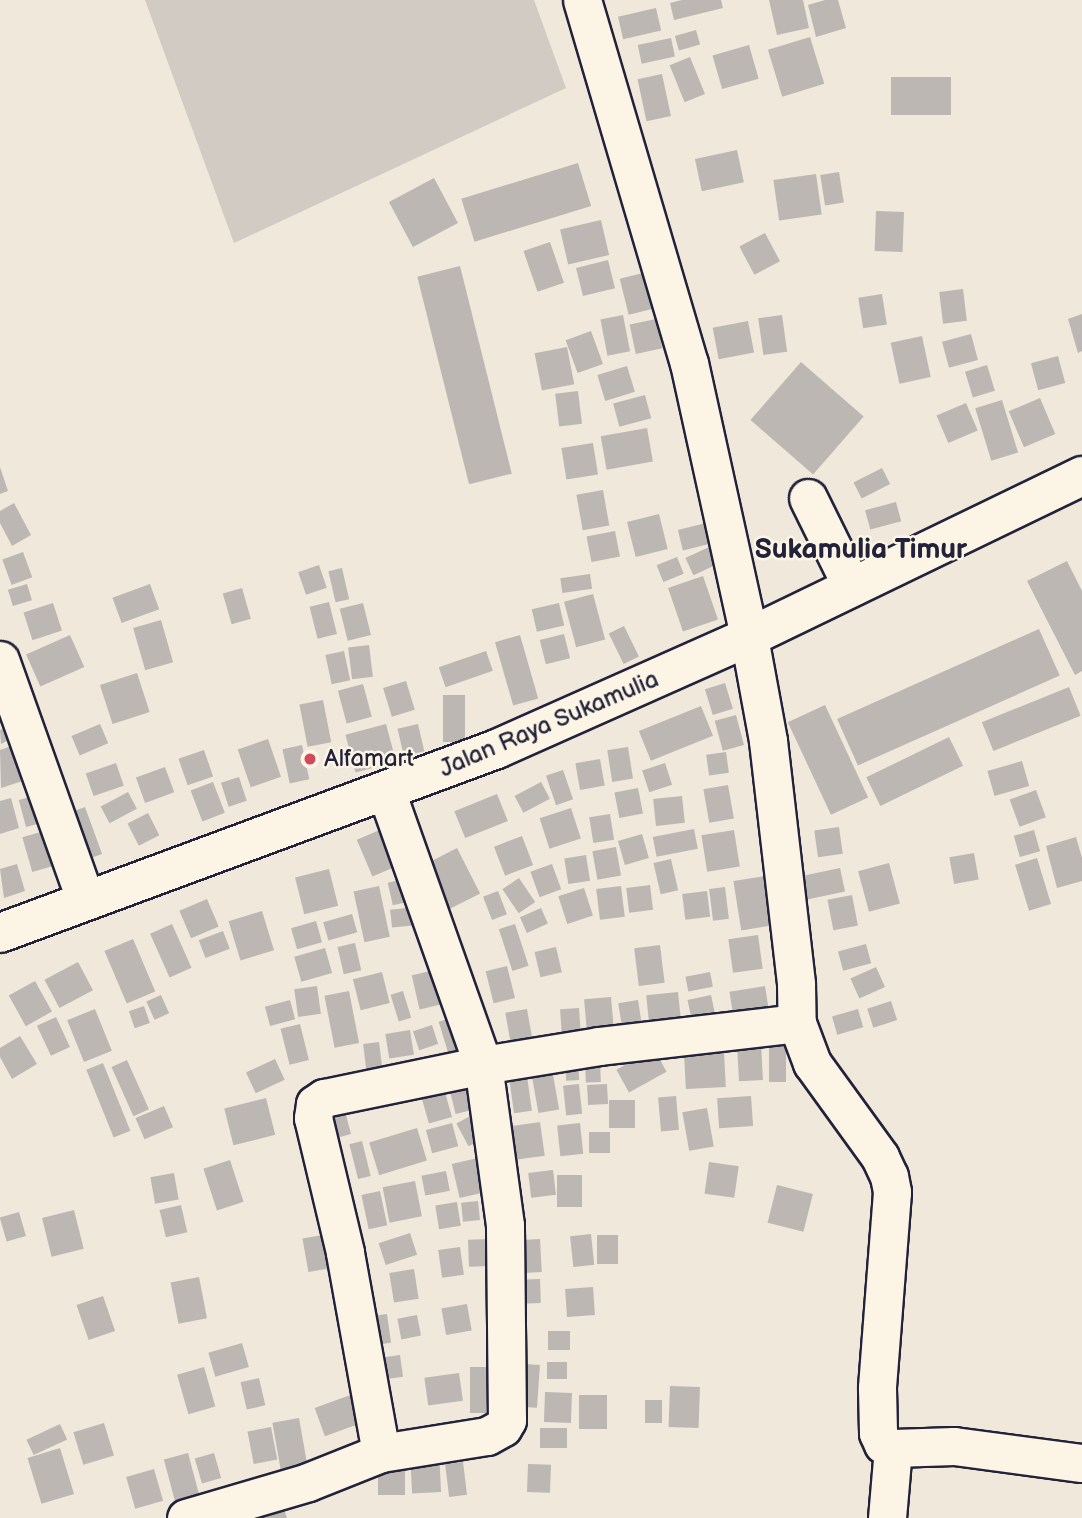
<!DOCTYPE html>
<style>
body{margin:0}
#map{position:relative;width:1082px;height:1518px;overflow:hidden;background:#efe8db;font-family:"Balsamiq Sans",sans-serif}
div>[style]{position:absolute}
.green>*{inset:0;background:#d1cbc3}
.building>*{inset:0;background:#bcb7b3;transform-origin:0 0}
.roads{filter:drop-shadow(2px 0 #22223b) drop-shadow(-2px 0 #22223b) drop-shadow(0 2px #22223b) drop-shadow(0 -2px #22223b)}
.minor>*{height:37px;margin:-18.5px;padding:0 18.5px;transform-origin:18.5px;border-radius:18.5px;background:#fcf5e5}
.major>*{height:38px;margin:-19px;padding:0 19px;transform-origin:19px;border-radius:19px;background:#fcf5e5}
.dots>*{width:19px;height:19px;translate:-50% -50%;box-sizing:border-box;border:4px solid #fcf5e5;border-radius:50%}
span{translate:-50% -50%;white-space:nowrap;text-align:center;line-height:1.15;-webkit-text-stroke:5px #fcf5e5;paint-order:stroke}
.street-label{font-size:24px;color:#22223b}
.poi-label{font-size:24px;color:#22223b}
.left{translate:0 -50%;text-align:left}
.quarter-label{font-size:28px;color:#22223b;font-weight:700}
</style>
<div id="map">
<div class="green">
<div style="clip-path:polygon(145px 0,534px 0,566px 88px,234px 243px)"></div>
</div>
<div class="building">
<div style="clip-path:polygon(682px 0,721px 0,723px 8px,674px 20px,670px 3px)"></div>
<div style="clip-path:polygon(769px 0,803px 0,809px 28px,777px 35px)"></div>
<div style="clip-path:polygon(825px 0,838px 0,846px 28px,816px 37px,808px 5px)"></div>
<div style="left:656px;top:8px;width:23px;height:39px;rotate:77deg"></div>
<div style="left:696px;top:30px;width:15px;height:22px;rotate:74deg"></div>
<div style="left:810px;top:37px;width:49px;height:44px;rotate:73deg"></div>
<div style="left:671px;top:38px;width:19px;height:34px;rotate:78deg"></div>
<div style="left:749px;top:45px;width:35px;height:38px;rotate:74deg"></div>
<div style="left:690px;top:57px;width:40px;height:22px;rotate:68deg"></div>
<div style="left:662px;top:74px;width:43px;height:25px;rotate:78deg"></div>
<div style="left:951px;top:77px;width:38px;height:60px;rotate:90deg"></div>
<div style="left:737px;top:150px;width:33px;height:43px;rotate:78deg"></div>
<div style="left:578px;top:163px;width:45px;height:122px;rotate:73deg"></div>
<div style="left:839px;top:172px;width:31px;height:19px;rotate:81deg"></div>
<div style="left:816px;top:174px;width:41px;height:43px;rotate:82deg"></div>
<div style="left:434px;top:178px;width:51px;height:51px;rotate:62deg"></div>
<div style="left:876px;top:211px;width:28px;height:40px;rotate:2deg"></div>
<div style="left:601px;top:220px;width:36px;height:42px;rotate:77deg"></div>
<div style="left:765px;top:233px;width:32px;height:29px;rotate:62deg"></div>
<div style="left:550px;top:242px;width:43px;height:28px;rotate:71deg"></div>
<div style="left:608px;top:260px;width:29px;height:33px;rotate:76deg"></div>
<div style="left:460px;top:266px;width:214px;height:44px;rotate:76deg"></div>
<div style="left:643px;top:273px;width:37px;height:24px;rotate:76deg"></div>
<div style="left:963px;top:289px;width:32px;height:24px;rotate:83deg"></div>
<div style="left:882px;top:294px;width:31px;height:24px;rotate:81deg"></div>
<div style="clip-path:polygon(1082px 314px,1082px 351px,1078px 353px,1068px 319px)"></div>
<div style="left:623px;top:315px;width:37px;height:23px;rotate:79deg"></div>
<div style="left:782px;top:315px;width:37px;height:24px;rotate:82deg"></div>
<div style="left:656px;top:319px;width:30px;height:27px;rotate:78deg"></div>
<div style="left:748px;top:321px;width:32px;height:36px;rotate:79deg"></div>
<div style="left:591px;top:331px;width:35px;height:27px;rotate:70deg"></div>
<div style="left:971px;top:334px;width:27px;height:30px;rotate:75deg"></div>
<div style="left:922px;top:336px;width:42px;height:32px;rotate:78deg"></div>
<div style="left:567px;top:347px;width:38px;height:33px;rotate:79deg"></div>
<div style="left:1058px;top:356px;width:28px;height:28px;rotate:75deg"></div>
<div style="left:801px;top:362px;width:83px;height:77px;rotate:41deg"></div>
<div style="left:987px;top:365px;width:27px;height:23px;rotate:73deg"></div>
<div style="left:627px;top:366px;width:27px;height:31px;rotate:73deg"></div>
<div style="left:578px;top:391px;width:33px;height:23px;rotate:83deg"></div>
<div style="left:645px;top:395px;width:24px;height:33px;rotate:75deg"></div>
<div style="left:1040px;top:398px;width:39px;height:34px;rotate:67deg"></div>
<div style="left:1002px;top:400px;width:55px;height:28px;rotate:73deg"></div>
<div style="left:966px;top:403px;width:30px;height:32px;rotate:67deg"></div>
<div style="left:647px;top:428px;width:34px;height:47px;rotate:80deg"></div>
<div style="left:593px;top:443px;width:32px;height:32px;rotate:81deg"></div>
<div style="clip-path:polygon(0 467px,8px 491px,0 494px)"></div>
<div style="left:882px;top:468px;width:18px;height:32px;rotate:63deg"></div>
<div style="left:603px;top:490px;width:36px;height:27px;rotate:80deg"></div>
<div style="left:896px;top:502px;width:20px;height:32px;rotate:75deg"></div>
<div style="clip-path:polygon(14px 503px,31px 535px,12px 546px,0 523px,0 511px)"></div>
<div style="left:659px;top:514px;width:36px;height:33px;rotate:76deg"></div>
<div style="left:706px;top:523px;width:21px;height:29px;rotate:76deg"></div>
<div style="left:615px;top:531px;width:26px;height:29px;rotate:79deg"></div>
<div style="left:709px;top:547px;width:19px;height:26px;rotate:65deg"></div>
<div style="left:23px;top:552px;width:27px;height:22px;rotate:70deg"></div>
<div style="left:677px;top:557px;width:18px;height:22px;rotate:68deg"></div>
<div style="clip-path:polygon(1067px 561px,1082px 591px,1082px 671px,1075px 675px,1027px 581px)"></div>
<div style="left:319px;top:565px;width:24px;height:22px;rotate:71deg"></div>
<div style="left:342px;top:568px;width:32px;height:14px;rotate:77deg"></div>
<div style="left:590px;top:574px;width:15px;height:30px;rotate:82deg"></div>
<div style="left:703px;top:576px;width:46px;height:37px;rotate:71deg"></div>
<div style="left:27px;top:584px;width:17px;height:20px;rotate:73deg"></div>
<div style="left:150px;top:584px;width:27px;height:40px;rotate:70deg"></div>
<div style="left:242px;top:588px;width:32px;height:20px;rotate:74deg"></div>
<div style="left:593px;top:594px;width:47px;height:30px;rotate:75deg"></div>
<div style="left:329px;top:602px;width:33px;height:20px;rotate:76deg"></div>
<div style="left:53px;top:603px;width:29px;height:31px;rotate:72deg"></div>
<div style="left:363px;top:603px;width:33px;height:24px;rotate:76deg"></div>
<div style="left:559px;top:603px;width:23px;height:28px;rotate:77deg"></div>
<div style="left:161px;top:620px;width:44px;height:29px;rotate:74deg"></div>
<div style="left:624px;top:626px;width:34px;height:17px;rotate:64deg"></div>
<div style="left:1039px;top:629px;width:51px;height:221px;rotate:66deg"></div>
<div style="left:564px;top:634px;width:25px;height:25px;rotate:76deg"></div>
<div style="left:70px;top:635px;width:35px;height:48px;rotate:66deg"></div>
<div style="left:520px;top:635px;width:66px;height:26px;rotate:74deg"></div>
<div style="left:369px;top:645px;width:32px;height:21px;rotate:83deg"></div>
<div style="left:344px;top:651px;width:30px;height:19px;rotate:78deg"></div>
<div style="left:486px;top:651px;width:21px;height:50px;rotate:71deg"></div>
<div style="left:137px;top:673px;width:41px;height:39px;rotate:72deg"></div>
<div style="left:406px;top:681px;width:30px;height:24px;rotate:73deg"></div>
<div style="left:725px;top:683px;width:27px;height:21px;rotate:73deg"></div>
<div style="left:363px;top:684px;width:34px;height:26px;rotate:75deg"></div>
<div style="left:1069px;top:687px;width:31px;height:94px;rotate:68deg"></div>
<div style="left:443px;top:695px;width:22px;height:47px"></div>
<div style="left:323px;top:700px;width:43px;height:24px;rotate:79deg"></div>
<div style="left:825px;top:705px;width:102px;height:41px;rotate:65deg"></div>
<div style="left:701px;top:706px;width:32px;height:67px;rotate:68deg"></div>
<div style="left:736px;top:715px;width:31px;height:22px;rotate:75deg"></div>
<div style="clip-path:polygon(18px 721px,24px 732px,1px 744px,0 730px)"></div>
<div style="left:100px;top:724px;width:21px;height:31px;rotate:67deg"></div>
<div style="left:386px;top:724px;width:39px;height:42px;rotate:75deg"></div>
<div style="left:418px;top:724px;width:28px;height:21px;rotate:77deg"></div>
<div style="left:949px;top:737px;width:32px;height:92px;rotate:64deg"></div>
<div style="left:268px;top:739px;width:40px;height:32px;rotate:71deg"></div>
<div style="clip-path:polygon(20px 743px,32px 778px,1px 788px,0 750px)"></div>
<div style="left:302px;top:745px;width:35px;height:20px;rotate:78deg"></div>
<div style="left:628px;top:747px;width:32px;height:21px;rotate:81deg"></div>
<div style="left:204px;top:750px;width:28px;height:27px;rotate:71deg"></div>
<div style="left:726px;top:752px;width:21px;height:20px;rotate:82deg"></div>
<div style="left:600px;top:759px;width:27px;height:25px;rotate:80deg"></div>
<div style="left:1022px;top:761px;width:26px;height:36px;rotate:74deg"></div>
<div style="left:116px;top:763px;width:24px;height:32px;rotate:71deg"></div>
<div style="left:665px;top:763px;width:23px;height:24px;rotate:72deg"></div>
<div style="left:165px;top:767px;width:27px;height:31px;rotate:70deg"></div>
<div style="left:563px;top:770px;width:31px;height:18px;rotate:71deg"></div>
<div style="left:239px;top:777px;width:25px;height:19px;rotate:72deg"></div>
<div style="left:213px;top:782px;width:33px;height:24px;rotate:69deg"></div>
<div style="left:541px;top:782px;width:19px;height:30px;rotate:62deg"></div>
<div style="left:728px;top:785px;width:34px;height:25px;rotate:80deg"></div>
<div style="left:638px;top:788px;width:26px;height:24px;rotate:79deg"></div>
<div style="left:1036px;top:790px;width:29px;height:28px;rotate:70deg"></div>
<div style="left:128px;top:792px;width:19px;height:31px;rotate:62deg"></div>
<div style="left:41px;top:794px;width:28px;height:23px;rotate:75deg"></div>
<div style="left:497px;top:794px;width:29px;height:46px;rotate:68deg"></div>
<div style="left:682px;top:796px;width:27px;height:29px;rotate:84deg"></div>
<div style="clip-path:polygon(11px 798px,19px 828px,0 834px,0 801px)"></div>
<div style="left:85px;top:807px;width:50px;height:21px;rotate:70deg"></div>
<div style="left:571px;top:808px;width:32px;height:33px;rotate:72deg"></div>
<div style="left:148px;top:813px;width:25px;height:23px;rotate:63deg"></div>
<div style="left:610px;top:814px;width:26px;height:21px;rotate:81deg"></div>
<div style="left:389px;top:826px;width:40px;height:35px;rotate:67deg"></div>
<div style="left:839px;top:827px;width:27px;height:25px;rotate:82deg"></div>
<div style="left:55px;top:828px;width:36px;height:34px;rotate:74deg"></div>
<div style="left:694px;top:829px;width:20px;height:42px;rotate:79deg"></div>
<div style="left:734px;top:830px;width:37px;height:33px;rotate:81deg"></div>
<div style="left:1034px;top:830px;width:22px;height:21px;rotate:74deg"></div>
<div style="left:642px;top:834px;width:25px;height:25px;rotate:74deg"></div>
<div style="left:522px;top:836px;width:31px;height:30px;rotate:69deg"></div>
<div style="clip-path:polygon(1076px 837px,1082px 858px,1082px 881px,1057px 888px,1046px 846px)"></div>
<div style="left:616px;top:847px;width:29px;height:24px;rotate:80deg"></div>
<div style="left:457px;top:848px;width:51px;height:35px;rotate:63deg"></div>
<div style="left:974px;top:853px;width:27px;height:25px;rotate:80deg"></div>
<div style="left:586px;top:855px;width:26px;height:22px;rotate:81deg"></div>
<div style="left:1037px;top:858px;width:48px;height:23px;rotate:73deg"></div>
<div style="left:671px;top:859px;width:32px;height:18px;rotate:77deg"></div>
<div style="left:889px;top:863px;width:42px;height:32px;rotate:75deg"></div>
<div style="clip-path:polygon(17px 864px,25px 891px,4px 898px,0 869px)"></div>
<div style="left:552px;top:864px;width:27px;height:23px;rotate:70deg"></div>
<div style="left:840px;top:868px;width:24px;height:40px;rotate:78deg"></div>
<div style="left:329px;top:869px;width:38px;height:35px;rotate:76deg"></div>
<div style="left:765px;top:876px;width:50px;height:32px;rotate:81deg"></div>
<div style="left:413px;top:877px;width:23px;height:26px;rotate:77deg"></div>
<div style="left:519px;top:878px;width:29px;height:20px;rotate:56deg"></div>
<div style="left:650px;top:885px;width:25px;height:24px;rotate:83deg"></div>
<div style="left:379px;top:886px;width:52px;height:26px;rotate:78deg"></div>
<div style="left:621px;top:886px;width:31px;height:25px;rotate:83deg"></div>
<div style="left:725px;top:887px;width:32px;height:16px;rotate:83deg"></div>
<div style="left:584px;top:888px;width:29px;height:27px;rotate:72deg"></div>
<div style="left:498px;top:891px;width:25px;height:16px;rotate:69deg"></div>
<div style="left:707px;top:891px;width:26px;height:25px;rotate:83deg"></div>
<div style="left:852px;top:895px;width:31px;height:25px;rotate:79deg"></div>
<div style="left:207px;top:899px;width:30px;height:30px;rotate:67deg"></div>
<div style="left:416px;top:907px;width:18px;height:26px;rotate:84deg"></div>
<div style="left:541px;top:908px;width:17px;height:23px;rotate:66deg"></div>
<div style="left:262px;top:911px;width:41px;height:35px;rotate:73deg"></div>
<div style="left:352px;top:914px;width:19px;height:30px;rotate:74deg"></div>
<div style="left:316px;top:921px;width:22px;height:26px;rotate:74deg"></div>
<div style="left:172px;top:924px;width:48px;height:24px;rotate:66deg"></div>
<div style="left:515px;top:924px;width:44px;height:17px;rotate:72deg"></div>
<div style="left:223px;top:931px;width:19px;height:26px;rotate:69deg"></div>
<div style="left:758px;top:935px;width:34px;height:30px;rotate:82deg"></div>
<div style="left:133px;top:939px;width:57px;height:31px;rotate:67deg"></div>
<div style="left:355px;top:943px;width:28px;height:18px;rotate:77deg"></div>
<div style="left:866px;top:944px;width:20px;height:29px;rotate:75deg"></div>
<div style="left:660px;top:945px;width:38px;height:26px;rotate:83deg"></div>
<div style="left:556px;top:947px;width:26px;height:22px;rotate:77deg"></div>
<div style="left:325px;top:948px;width:26px;height:32px;rotate:74deg"></div>
<div style="left:78px;top:962px;width:32px;height:38px;rotate:62deg"></div>
<div style="left:507px;top:966px;width:33px;height:22px;rotate:76deg"></div>
<div style="left:876px;top:967px;width:22px;height:28px;rotate:66deg"></div>
<div style="left:439px;top:969px;width:35px;height:28px;rotate:77deg"></div>
<div style="left:382px;top:972px;width:32px;height:30px;rotate:76deg"></div>
<div style="left:710px;top:972px;width:15px;height:25px;rotate:79deg"></div>
<div style="left:35px;top:981px;width:35px;height:30px;rotate:61deg"></div>
<div style="left:317px;top:986px;width:28px;height:23px;rotate:82deg"></div>
<div style="left:765px;top:986px;width:33px;height:36px;rotate:81deg"></div>
<div style="left:349px;top:991px;width:53px;height:25px;rotate:79deg"></div>
<div style="left:403px;top:991px;width:28px;height:13px;rotate:73deg"></div>
<div style="left:678px;top:992px;width:29px;height:32px;rotate:84deg"></div>
<div style="left:161px;top:995px;width:20px;height:16px;rotate:66deg"></div>
<div style="left:711px;top:995px;width:30px;height:24px;rotate:78deg"></div>
<div style="left:611px;top:997px;width:35px;height:27px;rotate:85deg"></div>
<div style="left:290px;top:1000px;width:20px;height:26px;rotate:75deg"></div>
<div style="left:638px;top:1000px;width:32px;height:20px;rotate:81deg"></div>
<div style="left:891px;top:1001px;width:20px;height:25px;rotate:72deg"></div>
<div style="left:144px;top:1006px;width:18px;height:16px;rotate:71deg"></div>
<div style="left:579px;top:1008px;width:31px;height:19px;rotate:86deg"></div>
<div style="left:95px;top:1009px;width:45px;height:30px;rotate:68deg"></div>
<div style="left:527px;top:1009px;width:34px;height:22px;rotate:80deg"></div>
<div style="left:858px;top:1009px;width:19px;height:27px;rotate:74deg"></div>
<div style="left:56px;top:1017px;width:33px;height:21px;rotate:65deg"></div>
<div style="left:454px;top:1017px;width:34px;height:16px;rotate:73deg"></div>
<div style="left:300px;top:1024px;width:37px;height:20px;rotate:76deg"></div>
<div style="left:432px;top:1025px;width:20px;height:20px;rotate:72deg"></div>
<div style="left:410px;top:1030px;width:25px;height:25px;rotate:81deg"></div>
<div style="clip-path:polygon(20px 1036px,37px 1064px,12px 1079px,0 1057px,0 1048px)"></div>
<div style="left:769px;top:1041px;width:17px;height:41px"></div>
<div style="left:379px;top:1042px;width:35px;height:16px;rotate:83deg"></div>
<div style="left:761px;top:1043px;width:37px;height:24px;rotate:87deg"></div>
<div style="left:654px;top:1049px;width:26px;height:43px;rotate:61deg"></div>
<div style="left:724px;top:1052px;width:35px;height:40px;rotate:87deg"></div>
<div style="left:578px;top:1058px;width:22px;height:13px;rotate:87deg"></div>
<div style="left:275px;top:1059px;width:23px;height:32px;rotate:65deg"></div>
<div style="left:600px;top:1059px;width:23px;height:15px;rotate:88deg"></div>
<div style="left:127px;top:1060px;width:54px;height:17px;rotate:66deg"></div>
<div style="left:103px;top:1063px;width:73px;height:18px;rotate:68deg"></div>
<div style="left:552px;top:1069px;width:41px;height:21px;rotate:80deg"></div>
<div style="left:527px;top:1076px;width:35px;height:18px;rotate:82deg"></div>
<div style="left:579px;top:1084px;width:30px;height:16px;rotate:84deg"></div>
<div style="left:607px;top:1084px;width:20px;height:20px;rotate:87deg"></div>
<div style="left:469px;top:1085px;width:25px;height:20px;rotate:76deg"></div>
<div style="left:444px;top:1089px;width:29px;height:24px;rotate:74deg"></div>
<div style="left:676px;top:1096px;width:34px;height:18px;rotate:85deg"></div>
<div style="left:751px;top:1096px;width:30px;height:34px;rotate:86deg"></div>
<div style="left:266px;top:1098px;width:38px;height:43px;rotate:76deg"></div>
<div style="left:635px;top:1100px;width:28px;height:26px;rotate:90deg"></div>
<div style="left:343px;top:1104px;width:31px;height:26px;rotate:75deg"></div>
<div style="left:164px;top:1106px;width:23px;height:31px;rotate:67deg"></div>
<div style="left:707px;top:1108px;width:39px;height:25px;rotate:80deg"></div>
<div style="left:474px;top:1114px;width:26px;height:20px;rotate:62deg"></div>
<div style="left:540px;top:1122px;width:34px;height:28px;rotate:82deg"></div>
<div style="left:452px;top:1123px;width:24px;height:27px;rotate:75deg"></div>
<div style="left:580px;top:1123px;width:31px;height:23px;rotate:84deg"></div>
<div style="left:417px;top:1128px;width:34px;height:50px;rotate:73deg"></div>
<div style="left:589px;top:1132px;width:21px;height:21px"></div>
<div style="left:362px;top:1141px;width:36px;height:13px;rotate:76deg"></div>
<div style="left:482px;top:1157px;width:35px;height:31px;rotate:77deg"></div>
<div style="left:230px;top:1160px;width:44px;height:28px;rotate:72deg"></div>
<div style="left:709px;top:1162px;width:30px;height:32px;rotate:8deg"></div>
<div style="left:553px;top:1170px;width:25px;height:25px;rotate:83deg"></div>
<div style="left:446px;top:1171px;width:20px;height:25px;rotate:79deg"></div>
<div style="left:174px;top:1173px;width:27px;height:24px;rotate:80deg"></div>
<div style="left:557px;top:1175px;width:25px;height:32px"></div>
<div style="left:415px;top:1181px;width:36px;height:33px;rotate:79deg"></div>
<div style="left:777px;top:1185px;width:37px;height:39px;rotate:14deg"></div>
<div style="left:380px;top:1191px;width:35px;height:19px;rotate:78deg"></div>
<div style="left:478px;top:1201px;width:19px;height:17px;rotate:84deg"></div>
<div style="left:457px;top:1202px;width:24px;height:22px;rotate:81deg"></div>
<div style="left:181px;top:1205px;width:28px;height:22px;rotate:77deg"></div>
<div style="left:74px;top:1210px;width:40px;height:33px;rotate:76deg"></div>
<div style="left:19px;top:1212px;width:25px;height:20px;rotate:74deg"></div>
<div style="left:334px;top:1233px;width:34px;height:32px;rotate:80deg"></div>
<div style="left:410px;top:1233px;width:23px;height:33px;rotate:72deg"></div>
<div style="left:591px;top:1234px;width:31px;height:21px;rotate:84deg"></div>
<div style="left:597px;top:1235px;width:21px;height:29px"></div>
<div style="left:489px;top:1239px;width:27px;height:21px;rotate:88deg"></div>
<div style="left:540px;top:1239px;width:33px;height:23px;rotate:87deg"></div>
<div style="left:460px;top:1247px;width:28px;height:22px;rotate:82deg"></div>
<div style="left:414px;top:1269px;width:30px;height:25px;rotate:81deg"></div>
<div style="left:199px;top:1277px;width:42px;height:29px;rotate:79deg"></div>
<div style="left:540px;top:1279px;width:24px;height:21px;rotate:88deg"></div>
<div style="left:593px;top:1287px;width:28px;height:28px;rotate:86deg"></div>
<div style="left:103px;top:1296px;width:37px;height:28px;rotate:71deg"></div>
<div style="left:467px;top:1304px;width:27px;height:26px;rotate:80deg"></div>
<div style="left:387px;top:1314px;width:29px;height:17px;rotate:82deg"></div>
<div style="left:417px;top:1315px;width:21px;height:20px;rotate:79deg"></div>
<div style="left:548px;top:1331px;width:22px;height:19px"></div>
<div style="left:242px;top:1343px;width:25px;height:35px;rotate:74deg"></div>
<div style="left:400px;top:1355px;width:22px;height:22px;rotate:82deg"></div>
<div style="left:547px;top:1362px;width:20px;height:17px"></div>
<div style="left:526px;top:1364px;width:14px;height:43px;rotate:4deg"></div>
<div style="left:204px;top:1367px;width:41px;height:28px;rotate:74deg"></div>
<div style="left:470px;top:1367px;width:26px;height:46px"></div>
<div style="left:459px;top:1373px;width:28px;height:35px;rotate:82deg"></div>
<div style="left:259px;top:1378px;width:28px;height:19px;rotate:77deg"></div>
<div style="left:670px;top:1386px;width:30px;height:41px;rotate:2deg"></div>
<div style="left:545px;top:1392px;width:27px;height:30px;rotate:2deg"></div>
<div style="left:356px;top:1393px;width:30px;height:44px;rotate:70deg"></div>
<div style="left:579px;top:1395px;width:28px;height:34px"></div>
<div style="left:645px;top:1400px;width:17px;height:23px"></div>
<div style="left:299px;top:1418px;width:47px;height:27px;rotate:80deg"></div>
<div style="left:104px;top:1423px;width:34px;height:32px;rotate:73deg"></div>
<div style="left:60px;top:1424px;width:17px;height:37px;rotate:65deg"></div>
<div style="left:271px;top:1427px;width:33px;height:24px;rotate:79deg"></div>
<div style="left:540px;top:1428px;width:27px;height:20px"></div>
<div style="left:60px;top:1448px;width:48px;height:34px;rotate:73deg"></div>
<div style="left:439px;top:1452px;width:40px;height:29px;rotate:87deg"></div>
<div style="left:188px;top:1453px;width:46px;height:25px;rotate:75deg"></div>
<div style="left:214px;top:1453px;width:26px;height:20px;rotate:74deg"></div>
<div style="left:463px;top:1462px;width:33px;height:18px;rotate:83deg"></div>
<div style="left:378px;top:1464px;width:27px;height:31px"></div>
<div style="left:528px;top:1464px;width:23px;height:28px;rotate:2deg"></div>
<div style="left:154px;top:1469px;width:33px;height:29px;rotate:74deg"></div>
<div style="clip-path:polygon(284px 1509px,287px 1518px,257px 1518px,257px 1517px)"></div>
</div>
<div class="roads">
<div class="minor">
<div style="left:582px;top:0;width:378px;rotate:73.6deg"></div>
<div style="left:689px;top:363px;width:280px;rotate:77.6deg"></div>
<div style="left:749px;top:637px;width:106px;rotate:79.6deg"></div>
<div style="left:768px;top:741px;width:245px;rotate:83.4deg"></div>
<div style="left:796px;top:984px;width:39px;rotate:89deg"></div>
<div style="left:797px;top:1023px;width:43px;rotate:69.4deg"></div>
<div style="left:812px;top:1063px;width:116px;rotate:54.1deg"></div>
<div style="left:880px;top:1157px;width:21px;rotate:65deg"></div>
<div style="left:889px;top:1176px;width:16px;rotate:79deg"></div>
<div style="left:892px;top:1192px;width:197px;rotate:94.4deg"></div>
<div style="left:877px;top:1388px;width:45px;rotate:88.7deg"></div>
<div style="left:878px;top:1433px;width:12px;rotate:66deg"></div>
<div style="left:883px;top:1444px;width:11px;rotate:22deg"></div>
<div style="left:893px;top:1448px;width:61px;rotate:-1.9deg"></div>
<div style="left:954px;top:1446px;width:129px;rotate:7.6deg"></div>
<div style="left:808px;top:498px;width:99px;rotate:63.7deg"></div>
<div style="left:0;top:660px;width:254px;rotate:70.4deg"></div>
<div style="left:381px;top:1453px;width:204px;rotate:-100.2deg"></div>
<div style="left:345px;top:1252px;width:138px;rotate:-103.4deg"></div>
<div style="left:313px;top:1118px;width:14px;rotate:-82deg"></div>
<div style="left:315px;top:1104px;width:11px;rotate:-34deg"></div>
<div style="left:324px;top:1098px;width:162px;rotate:-11.7deg"></div>
<div style="left:483px;top:1065px;width:118px;rotate:-9.3deg"></div>
<div style="left:599px;top:1046px;width:199px;rotate:-6.6deg"></div>
<div style="left:186px;top:1518px;width:127px;rotate:-16.4deg"></div>
<div style="left:308px;top:1482px;width:79px;rotate:-21.7deg"></div>
<div style="left:381px;top:1453px;width:107px;rotate:-9.1deg"></div>
<div style="left:487px;top:1436px;width:18px;rotate:-29deg"></div>
<div style="left:503px;top:1427px;width:8px;rotate:-60deg"></div>
<div style="left:507px;top:1420px;width:195px;rotate:-90.6deg"></div>
<div style="left:505px;top:1225px;width:162px;rotate:-97.8deg"></div>
<div style="left:483px;top:1065px;width:291px;rotate:-109.5deg"></div>
<div style="left:887px;top:1518px;width:70px;rotate:-85.1deg"></div>
</div>
<div class="major">
<div style="left:0;top:933px;width:530px;rotate:-20.32deg"></div>
<div style="left:497px;top:749px;width:276px;rotate:-24deg"></div>
<div style="left:749px;top:637px;width:370px;rotate:-25.8deg"></div>
</div>
</div>
<div class="dots">
<div style="left:310px;top:759px;background:#d1495b"></div>
</div>
<div class="street-label">
<span style="left:549px;top:724px;rotate:-23deg">Jalan Raya Sukamulia</span>
</div>
<div class="poi-label">
<span class="left" style="left:324px;top:759px">Alfamart</span>
</div>
<div class="quarter-label">
<span style="left:861px;top:550px">Sukamulia Timur</span>
</div>
</div>
